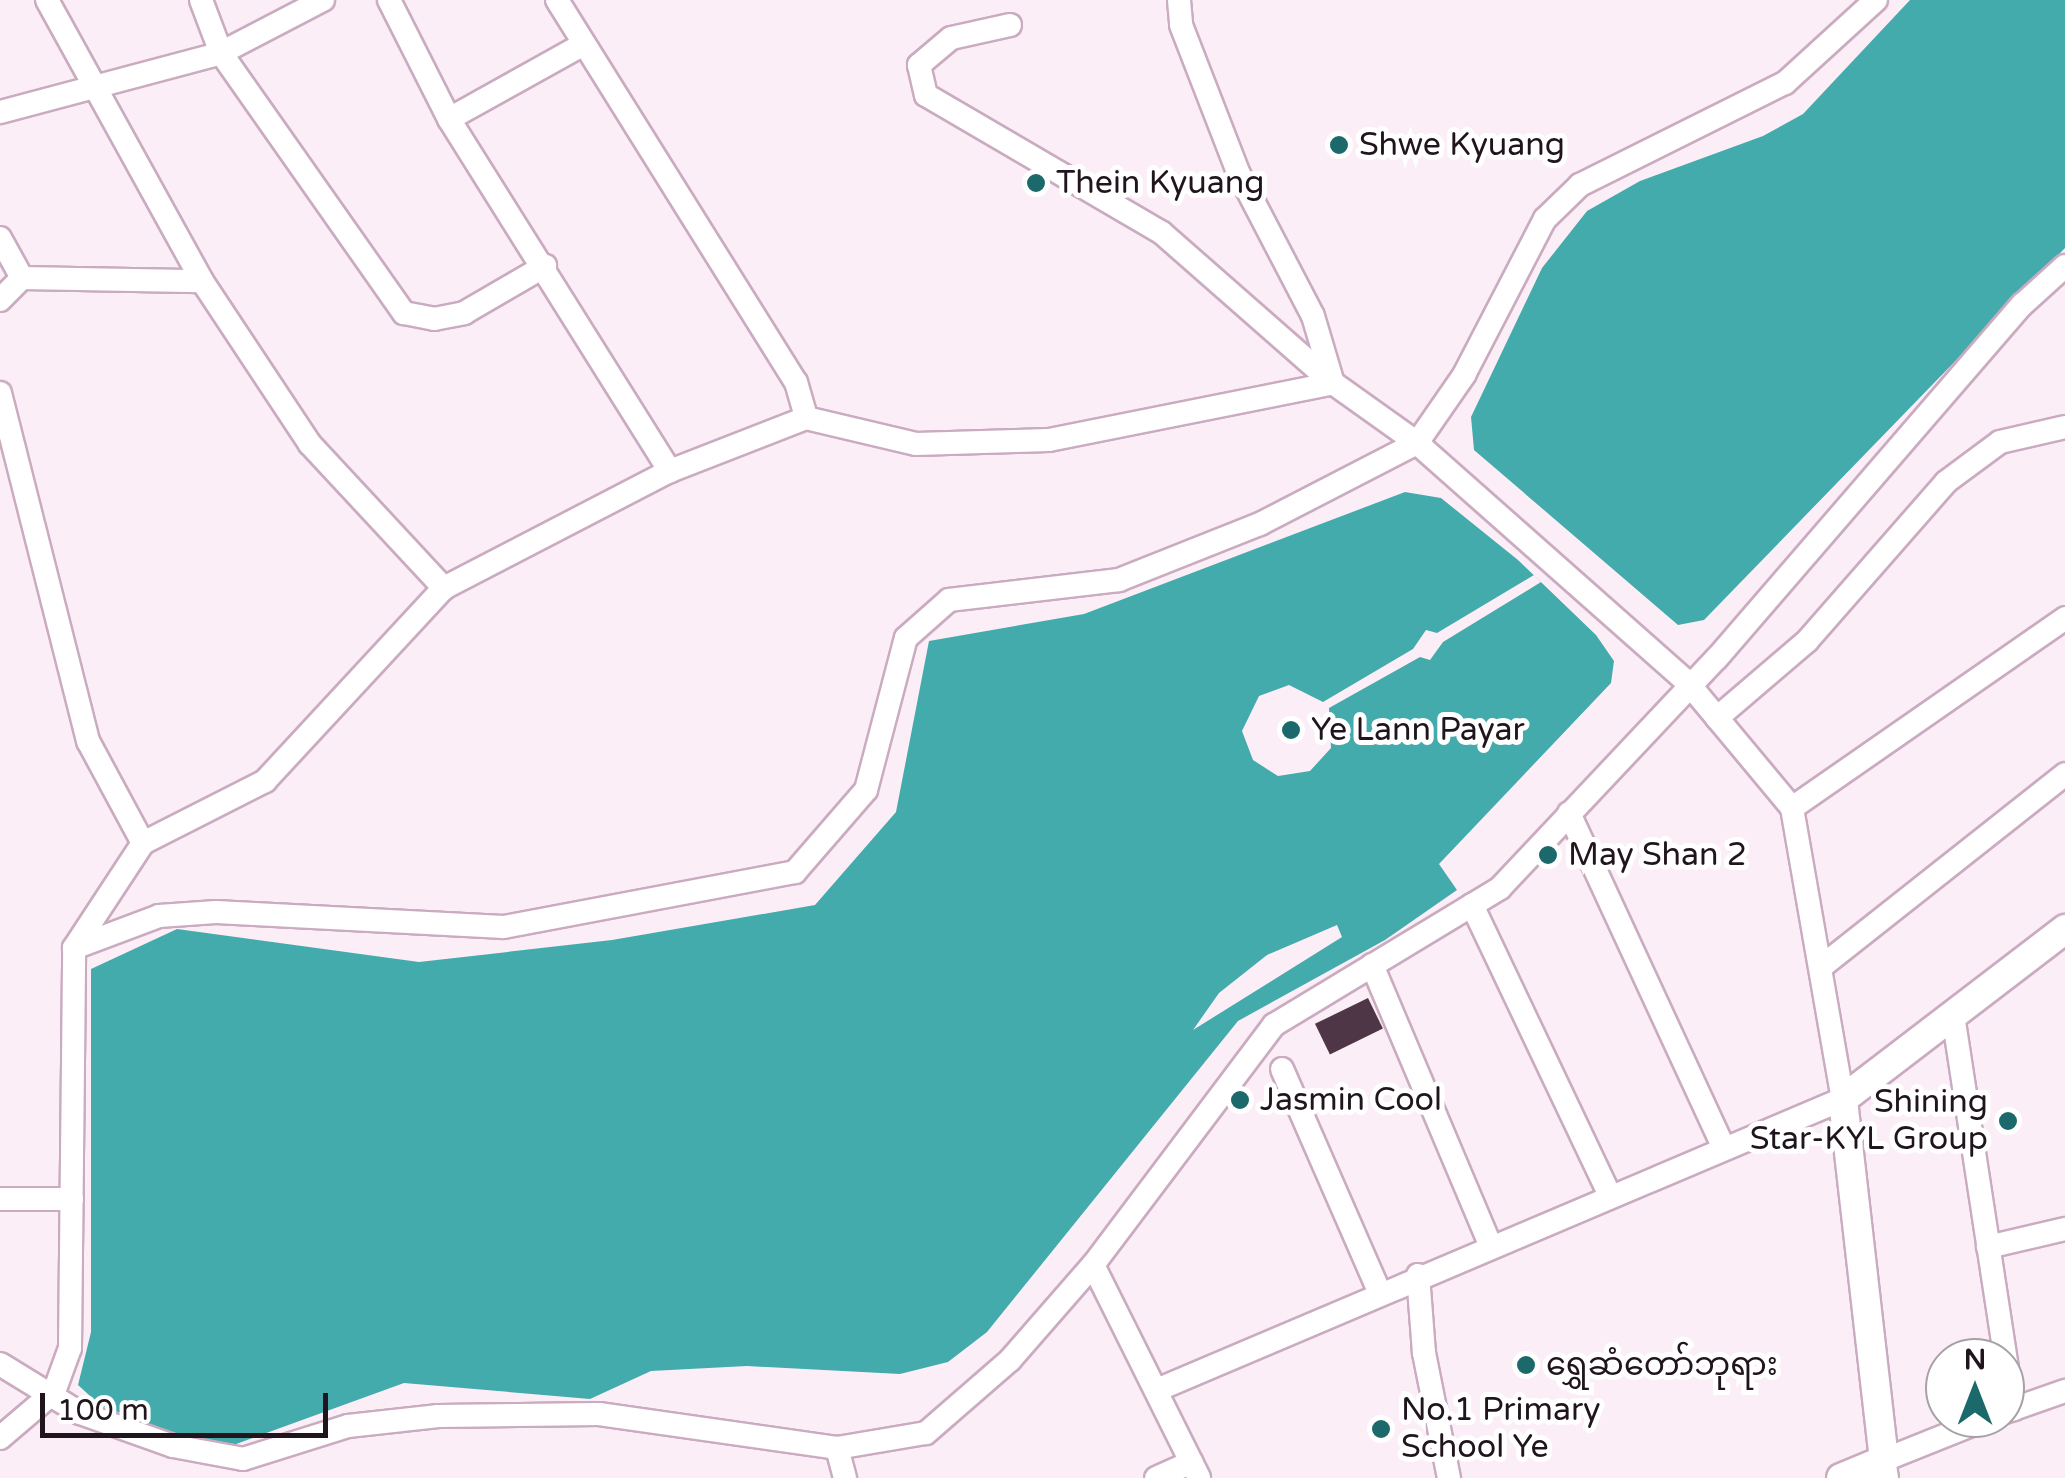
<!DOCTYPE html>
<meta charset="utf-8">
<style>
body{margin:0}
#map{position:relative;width:2065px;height:1478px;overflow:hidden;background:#fceef7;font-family:"Varela Round","Noto Sans Myanmar",sans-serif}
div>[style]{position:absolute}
.water>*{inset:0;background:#44abad}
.pier>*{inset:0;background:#fceef7}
.building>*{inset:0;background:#4f3647;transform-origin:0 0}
.roads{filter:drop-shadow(2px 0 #caabc0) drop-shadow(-2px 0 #caabc0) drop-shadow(0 2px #caabc0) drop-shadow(0 -2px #caabc0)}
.minor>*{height:22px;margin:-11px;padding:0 11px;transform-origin:11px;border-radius:11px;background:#fff}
.tertiary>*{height:28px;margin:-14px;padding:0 14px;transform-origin:14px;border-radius:14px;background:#fff}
.dots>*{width:28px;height:28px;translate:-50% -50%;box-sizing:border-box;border:5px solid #fff;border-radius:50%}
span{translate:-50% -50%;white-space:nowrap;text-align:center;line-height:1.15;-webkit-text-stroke:10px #fff;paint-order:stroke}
.poi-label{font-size:32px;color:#20151d}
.left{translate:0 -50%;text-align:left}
.right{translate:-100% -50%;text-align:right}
.north{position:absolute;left:1925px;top:1338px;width:100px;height:100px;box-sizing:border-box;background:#fff;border:2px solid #a6a1a5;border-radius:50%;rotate:0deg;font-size:28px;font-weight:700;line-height:40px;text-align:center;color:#20151d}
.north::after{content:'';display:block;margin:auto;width:35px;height:45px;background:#1b696a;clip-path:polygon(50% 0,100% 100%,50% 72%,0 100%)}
.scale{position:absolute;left:40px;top:1393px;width:288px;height:45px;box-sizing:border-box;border:5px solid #20151d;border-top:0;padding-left:12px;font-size:30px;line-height:35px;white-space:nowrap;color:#20151d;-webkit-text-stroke:8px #fff;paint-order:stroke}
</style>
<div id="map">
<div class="water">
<div style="clip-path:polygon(1910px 0,2065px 0,2065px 248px,1704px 620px,1678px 625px,1474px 450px,1471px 417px,1542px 268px,1587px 211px,1640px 181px,1763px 136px,1803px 114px)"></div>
<div style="clip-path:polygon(evenodd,1405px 492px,1441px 498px,1518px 560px,1596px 635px,1614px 661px,1611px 683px,1439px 864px,1457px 890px,1385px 940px,1238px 1021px,987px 1332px,948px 1362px,900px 1374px,747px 1366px,651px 1371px,590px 1399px,404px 1383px,217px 1451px,100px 1405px,78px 1385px,91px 1332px,91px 969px,177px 929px,419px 962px,612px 940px,815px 905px,896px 812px,929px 641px,1084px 614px,1405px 492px,1337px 925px,1342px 937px,1193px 1030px,1219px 993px,1267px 955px,1337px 925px)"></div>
</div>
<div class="pier">
<div style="clip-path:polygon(1534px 575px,1541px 582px,1443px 642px,1430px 660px,1420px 657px,1329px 708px,1331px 748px,1310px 771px,1278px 776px,1253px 760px,1242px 731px,1259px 696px,1289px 685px,1323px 702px,1413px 649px,1426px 630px,1437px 633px)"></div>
</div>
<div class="building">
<div style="left:1368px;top:998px;width:34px;height:59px;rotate:64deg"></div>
</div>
<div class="roads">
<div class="minor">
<div style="left:47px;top:0;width:321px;rotate:61.1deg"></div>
<div style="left:202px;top:281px;width:196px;rotate:56.5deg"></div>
<div style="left:310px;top:444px;width:197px;rotate:47.1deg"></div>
<div style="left:201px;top:0;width:57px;rotate:69.3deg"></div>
<div style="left:221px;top:53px;width:318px;rotate:54.9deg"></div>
<div style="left:404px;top:313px;width:31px;rotate:11deg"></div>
<div style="left:434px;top:319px;width:31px;rotate:-11deg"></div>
<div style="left:464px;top:313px;width:94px;rotate:-30.1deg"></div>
<div style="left:389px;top:0;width:133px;rotate:63.2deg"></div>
<div style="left:449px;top:119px;width:416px;rotate:57.9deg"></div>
<div style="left:557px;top:0;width:451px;rotate:58deg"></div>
<div style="left:796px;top:382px;width:37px;rotate:74deg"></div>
<div style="left:1179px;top:0;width:25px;rotate:85deg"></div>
<div style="left:1181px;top:25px;width:158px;rotate:68.8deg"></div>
<div style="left:1238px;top:172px;width:162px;rotate:62.5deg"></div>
<div style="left:1313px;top:316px;width:67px;rotate:73.5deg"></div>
<div style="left:1010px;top:25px;width:60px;rotate:167.6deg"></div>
<div style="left:951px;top:38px;width:42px;rotate:139.8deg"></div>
<div style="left:919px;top:65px;width:31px;rotate:77deg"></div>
<div style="left:926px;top:95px;width:273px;rotate:30.3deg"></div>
<div style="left:1162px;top:233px;width:227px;rotate:41.3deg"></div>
<div style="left:0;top:112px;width:229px;rotate:-14.9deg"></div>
<div style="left:221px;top:53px;width:115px;rotate:-27.5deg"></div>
<div style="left:449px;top:119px;width:152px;rotate:-29.1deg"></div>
<div style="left:0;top:238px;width:46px;rotate:61.2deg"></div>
<div style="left:22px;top:278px;width:180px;rotate:1deg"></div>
<div style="left:0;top:300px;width:31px;rotate:-45deg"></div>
<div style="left:0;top:393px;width:359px;rotate:75.8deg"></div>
<div style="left:88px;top:741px;width:116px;rotate:61.7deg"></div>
<div style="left:143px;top:843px;width:126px;rotate:123.3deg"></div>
<div style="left:1717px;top:718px;width:118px;rotate:-40.5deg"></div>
<div style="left:1807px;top:641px;width:211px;rotate:-48.8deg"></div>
<div style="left:1946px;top:482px;width:67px;rotate:-36.5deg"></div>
<div style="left:2000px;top:442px;width:67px;rotate:-13deg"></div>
<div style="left:1792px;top:808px;width:333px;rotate:-34.8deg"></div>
<div style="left:1569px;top:813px;width:369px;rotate:65.2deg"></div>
<div style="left:143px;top:843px;width:137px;rotate:-26.9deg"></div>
<div style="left:265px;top:781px;width:263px;rotate:-47.2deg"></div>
<div style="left:444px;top:588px;width:254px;rotate:-27.4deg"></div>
<div style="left:670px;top:471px;width:146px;rotate:-21.3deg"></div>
<div style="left:806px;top:418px;width:113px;rotate:13.3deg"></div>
<div style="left:916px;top:444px;width:133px;rotate:-1.7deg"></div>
<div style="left:1049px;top:440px;width:290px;rotate:-11.3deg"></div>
<div style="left:1333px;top:383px;width:103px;rotate:35.5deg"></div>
<div style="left:1417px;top:443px;width:362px;rotate:41.5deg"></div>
<div style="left:1688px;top:683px;width:163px;rotate:50.2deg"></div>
<div style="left:1792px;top:808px;width:295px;rotate:80.1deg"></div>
<div style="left:1843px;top:1099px;width:743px;rotate:157.02deg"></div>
<div style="left:1472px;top:905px;width:322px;rotate:64.6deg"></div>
<div style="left:1372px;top:965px;width:304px;rotate:67.1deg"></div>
<div style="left:1821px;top:967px;width:311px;rotate:-38.3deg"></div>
<div style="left:1953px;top:1015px;width:399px;rotate:81.3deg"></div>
<div style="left:1282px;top:1069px;width:242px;rotate:66.4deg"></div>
<div style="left:0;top:1199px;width:72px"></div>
<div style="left:1988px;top:1247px;width:79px;rotate:-13.2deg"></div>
<div style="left:1093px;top:1265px;width:301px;rotate:-53deg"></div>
<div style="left:1274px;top:1025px;width:264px;rotate:-31.2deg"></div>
<div style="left:1500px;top:888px;width:316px;rotate:-46.7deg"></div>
<div style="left:1717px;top:658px;width:467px;rotate:-49.2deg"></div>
<div style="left:2022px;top:305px;width:58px;rotate:-42.2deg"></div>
<div style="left:1418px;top:1275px;width:78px;rotate:85.6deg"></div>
<div style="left:1424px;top:1353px;width:127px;rotate:78.7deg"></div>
<div style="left:0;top:1364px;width:94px;rotate:31.5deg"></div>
<div style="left:80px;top:1413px;width:99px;rotate:19.5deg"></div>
<div style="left:173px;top:1446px;width:71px;rotate:10.5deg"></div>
<div style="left:243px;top:1459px;width:110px;rotate:-17.4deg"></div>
<div style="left:348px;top:1426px;width:91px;rotate:-6.3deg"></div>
<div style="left:438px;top:1416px;width:161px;rotate:-0.7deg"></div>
<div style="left:599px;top:1414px;width:240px;rotate:8.1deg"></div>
<div style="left:837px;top:1448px;width:90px;rotate:-9.6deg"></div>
<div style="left:926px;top:1433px;width:111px;rotate:-41deg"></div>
<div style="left:1010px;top:1360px;width:126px;rotate:-48.9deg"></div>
<div style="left:1093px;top:1265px;width:238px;rotate:63.5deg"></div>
<div style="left:2005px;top:1412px;width:64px;rotate:-19.3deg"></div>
<div style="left:0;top:1438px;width:71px;rotate:-40.4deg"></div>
<div style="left:54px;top:1392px;width:47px;rotate:-70deg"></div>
<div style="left:70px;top:1348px;width:400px;rotate:-89.4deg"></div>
<div style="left:74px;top:948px;width:91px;rotate:-20.6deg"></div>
<div style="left:159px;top:916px;width:57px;rotate:-4deg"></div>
<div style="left:216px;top:912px;width:288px;rotate:3deg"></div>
<div style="left:504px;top:927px;width:296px;rotate:-10.7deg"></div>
<div style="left:795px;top:872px;width:108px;rotate:-49.1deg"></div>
<div style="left:866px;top:790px;width:157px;rotate:-75.3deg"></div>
<div style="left:906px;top:638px;width:57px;rotate:-41.5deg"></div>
<div style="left:949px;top:600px;width:171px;rotate:-6.7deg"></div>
<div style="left:1119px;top:580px;width:152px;rotate:-21.7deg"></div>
<div style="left:1260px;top:524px;width:177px;rotate:-27.3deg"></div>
<div style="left:1417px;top:443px;width:83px;rotate:-55.3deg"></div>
<div style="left:1464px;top:375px;width:176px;rotate:-62.6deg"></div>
<div style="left:1545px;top:219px;width:49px;rotate:-44.2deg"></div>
<div style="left:1580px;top:185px;width:229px;rotate:-26.5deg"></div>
<div style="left:1785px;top:83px;width:123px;rotate:-42.4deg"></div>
<div style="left:837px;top:1448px;width:31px;rotate:75deg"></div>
<div style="left:1156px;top:1478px;width:39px;rotate:-24deg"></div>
<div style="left:1887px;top:1478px;width:18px;rotate:-99deg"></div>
<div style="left:1884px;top:1460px;width:113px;rotate:-21.8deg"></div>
</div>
<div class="tertiary">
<div style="left:1841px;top:1478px;width:47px;rotate:-22.7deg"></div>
<div style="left:1884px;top:1460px;width:363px;rotate:-96.5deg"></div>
<div style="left:1843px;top:1099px;width:280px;rotate:-37.4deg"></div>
</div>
</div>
<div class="dots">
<div style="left:1339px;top:145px;background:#1b696a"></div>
<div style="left:1036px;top:183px;background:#1b696a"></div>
<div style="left:1291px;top:730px;background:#1b696a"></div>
<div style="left:1548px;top:855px;background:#1b696a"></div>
<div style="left:1240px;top:1100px;background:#1b696a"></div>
<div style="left:2008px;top:1121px;background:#1b696a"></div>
<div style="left:1526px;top:1365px;background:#1b696a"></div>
<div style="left:1381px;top:1429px;background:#1b696a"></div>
</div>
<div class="poi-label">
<span class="left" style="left:1359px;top:145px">Shwe Kyuang</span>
<span class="left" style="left:1056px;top:183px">Thein Kyuang</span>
<span class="left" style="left:1311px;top:730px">Ye Lann Payar</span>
<span class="left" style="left:1568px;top:855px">May Shan 2</span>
<span class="left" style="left:1260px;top:1100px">Jasmin Cool</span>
<span class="right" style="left:1988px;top:1121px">Shining<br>Star-KYL Group</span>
<span class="left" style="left:1546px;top:1365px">ရွှေဆံတော်ဘုရား</span>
<span class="left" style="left:1401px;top:1429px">No.1 Primary<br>School Ye</span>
</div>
<div class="north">N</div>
<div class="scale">100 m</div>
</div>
